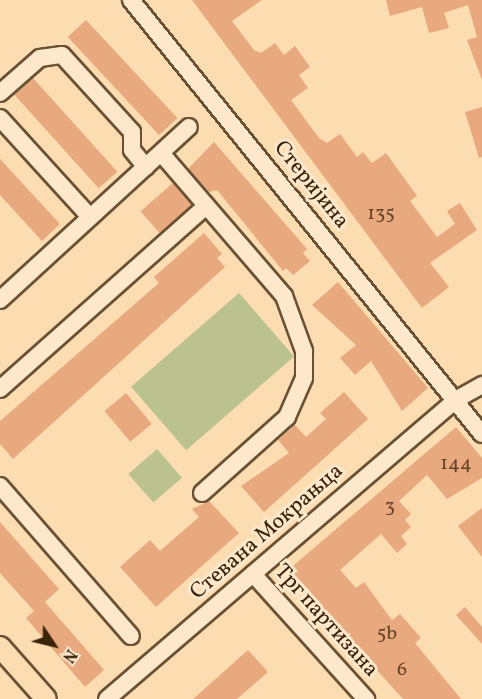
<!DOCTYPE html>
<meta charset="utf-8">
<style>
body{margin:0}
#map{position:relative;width:482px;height:699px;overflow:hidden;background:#fcdcb1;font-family:Vollkorn,serif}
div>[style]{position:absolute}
.green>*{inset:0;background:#bbc18f;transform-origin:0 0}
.building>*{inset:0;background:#e9a97e;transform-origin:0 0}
.roads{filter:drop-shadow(2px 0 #6b5134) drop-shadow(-2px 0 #6b5134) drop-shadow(0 2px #6b5134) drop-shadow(0 -2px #6b5134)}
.minor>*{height:16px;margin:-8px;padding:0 8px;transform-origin:8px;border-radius:8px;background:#fde8cc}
.major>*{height:20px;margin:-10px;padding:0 10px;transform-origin:10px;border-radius:10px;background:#fcdcb1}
span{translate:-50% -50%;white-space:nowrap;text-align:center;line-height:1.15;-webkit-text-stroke:6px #fde8cc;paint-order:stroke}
.number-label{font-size:20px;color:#664427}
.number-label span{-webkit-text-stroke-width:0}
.street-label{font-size:22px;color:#3b230a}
.north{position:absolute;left:24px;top:615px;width:60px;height:60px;-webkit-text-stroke:4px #fde8cc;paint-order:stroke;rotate:125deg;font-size:16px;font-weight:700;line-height:24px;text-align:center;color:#3b230a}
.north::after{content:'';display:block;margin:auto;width:21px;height:27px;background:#3b230a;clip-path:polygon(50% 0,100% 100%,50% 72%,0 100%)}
</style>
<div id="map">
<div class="green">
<div style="left:239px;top:293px;width:84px;height:143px;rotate:49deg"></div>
<div style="left:157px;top:449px;width:38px;height:38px;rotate:49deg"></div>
</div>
<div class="building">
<div style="clip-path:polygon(192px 0,262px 0,232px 21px,254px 50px,261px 53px,275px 43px,284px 55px,295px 46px,310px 67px,299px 75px,308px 88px,291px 100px,319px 138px,327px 143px,340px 134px,357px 157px,363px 152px,372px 163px,386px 153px,417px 196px,410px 201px,437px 237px,455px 224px,447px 211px,460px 203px,477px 230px,430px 263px,449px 287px,422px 308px)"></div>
<div style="clip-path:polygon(386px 0,482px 0,482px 80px,467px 40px,477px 37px,468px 5px,444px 13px,449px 28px,429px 33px,422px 7px,390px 16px)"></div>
<div style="left:86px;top:20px;width:134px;height:25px;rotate:47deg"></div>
<div style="left:33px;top:78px;width:126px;height:25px;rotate:48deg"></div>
<div style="clip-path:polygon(482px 107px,482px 157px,479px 158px,465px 112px)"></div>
<div style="clip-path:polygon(214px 142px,307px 249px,303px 253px,310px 261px,293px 275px,286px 268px,283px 271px,217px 190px,209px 192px,188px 169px)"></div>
<div style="clip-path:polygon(0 159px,60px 224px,42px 241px,0 195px)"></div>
<div style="left:173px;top:183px;width:29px;height:43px;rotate:49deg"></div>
<div style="clip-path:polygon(204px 233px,222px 254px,217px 258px,225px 267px,13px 459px,0 444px,0 421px,159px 283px,154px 277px)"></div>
<div style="clip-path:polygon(338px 282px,428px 388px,402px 411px,371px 361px,355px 375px,340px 358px,356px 345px,312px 305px)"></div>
<div style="clip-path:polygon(344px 392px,368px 419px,264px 512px,241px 486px,289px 453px,278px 440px,295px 425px,306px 437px,326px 419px,320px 413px)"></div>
<div style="left:126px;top:393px;width:40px;height:28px;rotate:50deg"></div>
<div style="clip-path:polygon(456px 427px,482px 458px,482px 478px,447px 499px,427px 475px,399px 501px,411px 514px,405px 520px,411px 527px,401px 536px,407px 544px,397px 553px,381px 534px,340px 570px,356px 588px,364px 582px,392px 620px,400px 614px,421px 638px,415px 643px,461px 699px,403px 699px,287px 571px)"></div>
<div style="clip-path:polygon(209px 501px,239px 533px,156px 607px,120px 567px,150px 540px,160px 551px,199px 517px,192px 509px)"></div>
<div style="clip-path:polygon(482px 508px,482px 557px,458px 526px)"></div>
<div style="clip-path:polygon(0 522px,59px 589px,45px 602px,104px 670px,85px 687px,26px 618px,34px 611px,0 573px)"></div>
<div style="clip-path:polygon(465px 607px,482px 627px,482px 644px,456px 615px)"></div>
<div style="clip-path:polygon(248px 650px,268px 672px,237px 699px,193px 699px)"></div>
</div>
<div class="roads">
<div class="minor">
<div style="left:131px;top:0;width:558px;rotate:51.04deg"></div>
<div style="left:0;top:93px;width:53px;rotate:-41.2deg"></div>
<div style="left:40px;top:58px;width:22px;rotate:-8deg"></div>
<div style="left:62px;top:55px;width:104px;rotate:47.7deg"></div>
<div style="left:132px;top:132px;width:18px;rotate:90deg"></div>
<div style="left:132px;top:150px;width:22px;rotate:51deg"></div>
<div style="left:0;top:118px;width:134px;rotate:47.7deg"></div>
<div style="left:161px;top:153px;width:189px;rotate:49.3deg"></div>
<div style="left:284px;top:296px;width:59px;rotate:70deg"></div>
<div style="left:304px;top:351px;width:27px;rotate:90deg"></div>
<div style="left:304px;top:378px;width:43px;rotate:113.6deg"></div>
<div style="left:287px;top:417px;width:114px;rotate:138.2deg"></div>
<div style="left:0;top:300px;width:256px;rotate:-42.5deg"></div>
<div style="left:0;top:389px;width:276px;rotate:-41.6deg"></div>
<div style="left:0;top:486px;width:199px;rotate:48.9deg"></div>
<div style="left:253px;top:574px;width:169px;rotate:47.9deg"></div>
<div style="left:107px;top:699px;width:461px;rotate:-40.6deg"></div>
<div style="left:457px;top:399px;width:29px;rotate:-29deg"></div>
</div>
<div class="major">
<div style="left:0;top:647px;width:69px;rotate:48.5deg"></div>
</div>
</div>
<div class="number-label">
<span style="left:381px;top:214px">135</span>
<span style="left:456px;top:464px">144</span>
<span style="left:390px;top:507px">3</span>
<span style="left:387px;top:634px">5b</span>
<span style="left:402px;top:670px">6</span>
</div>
<div class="street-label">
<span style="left:311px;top:185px;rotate:51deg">Стеријина</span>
<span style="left:267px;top:532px;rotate:-41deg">Стевана Мокрањца</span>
<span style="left:326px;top:621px;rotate:48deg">Трг партизана</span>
</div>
<div class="north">N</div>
</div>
